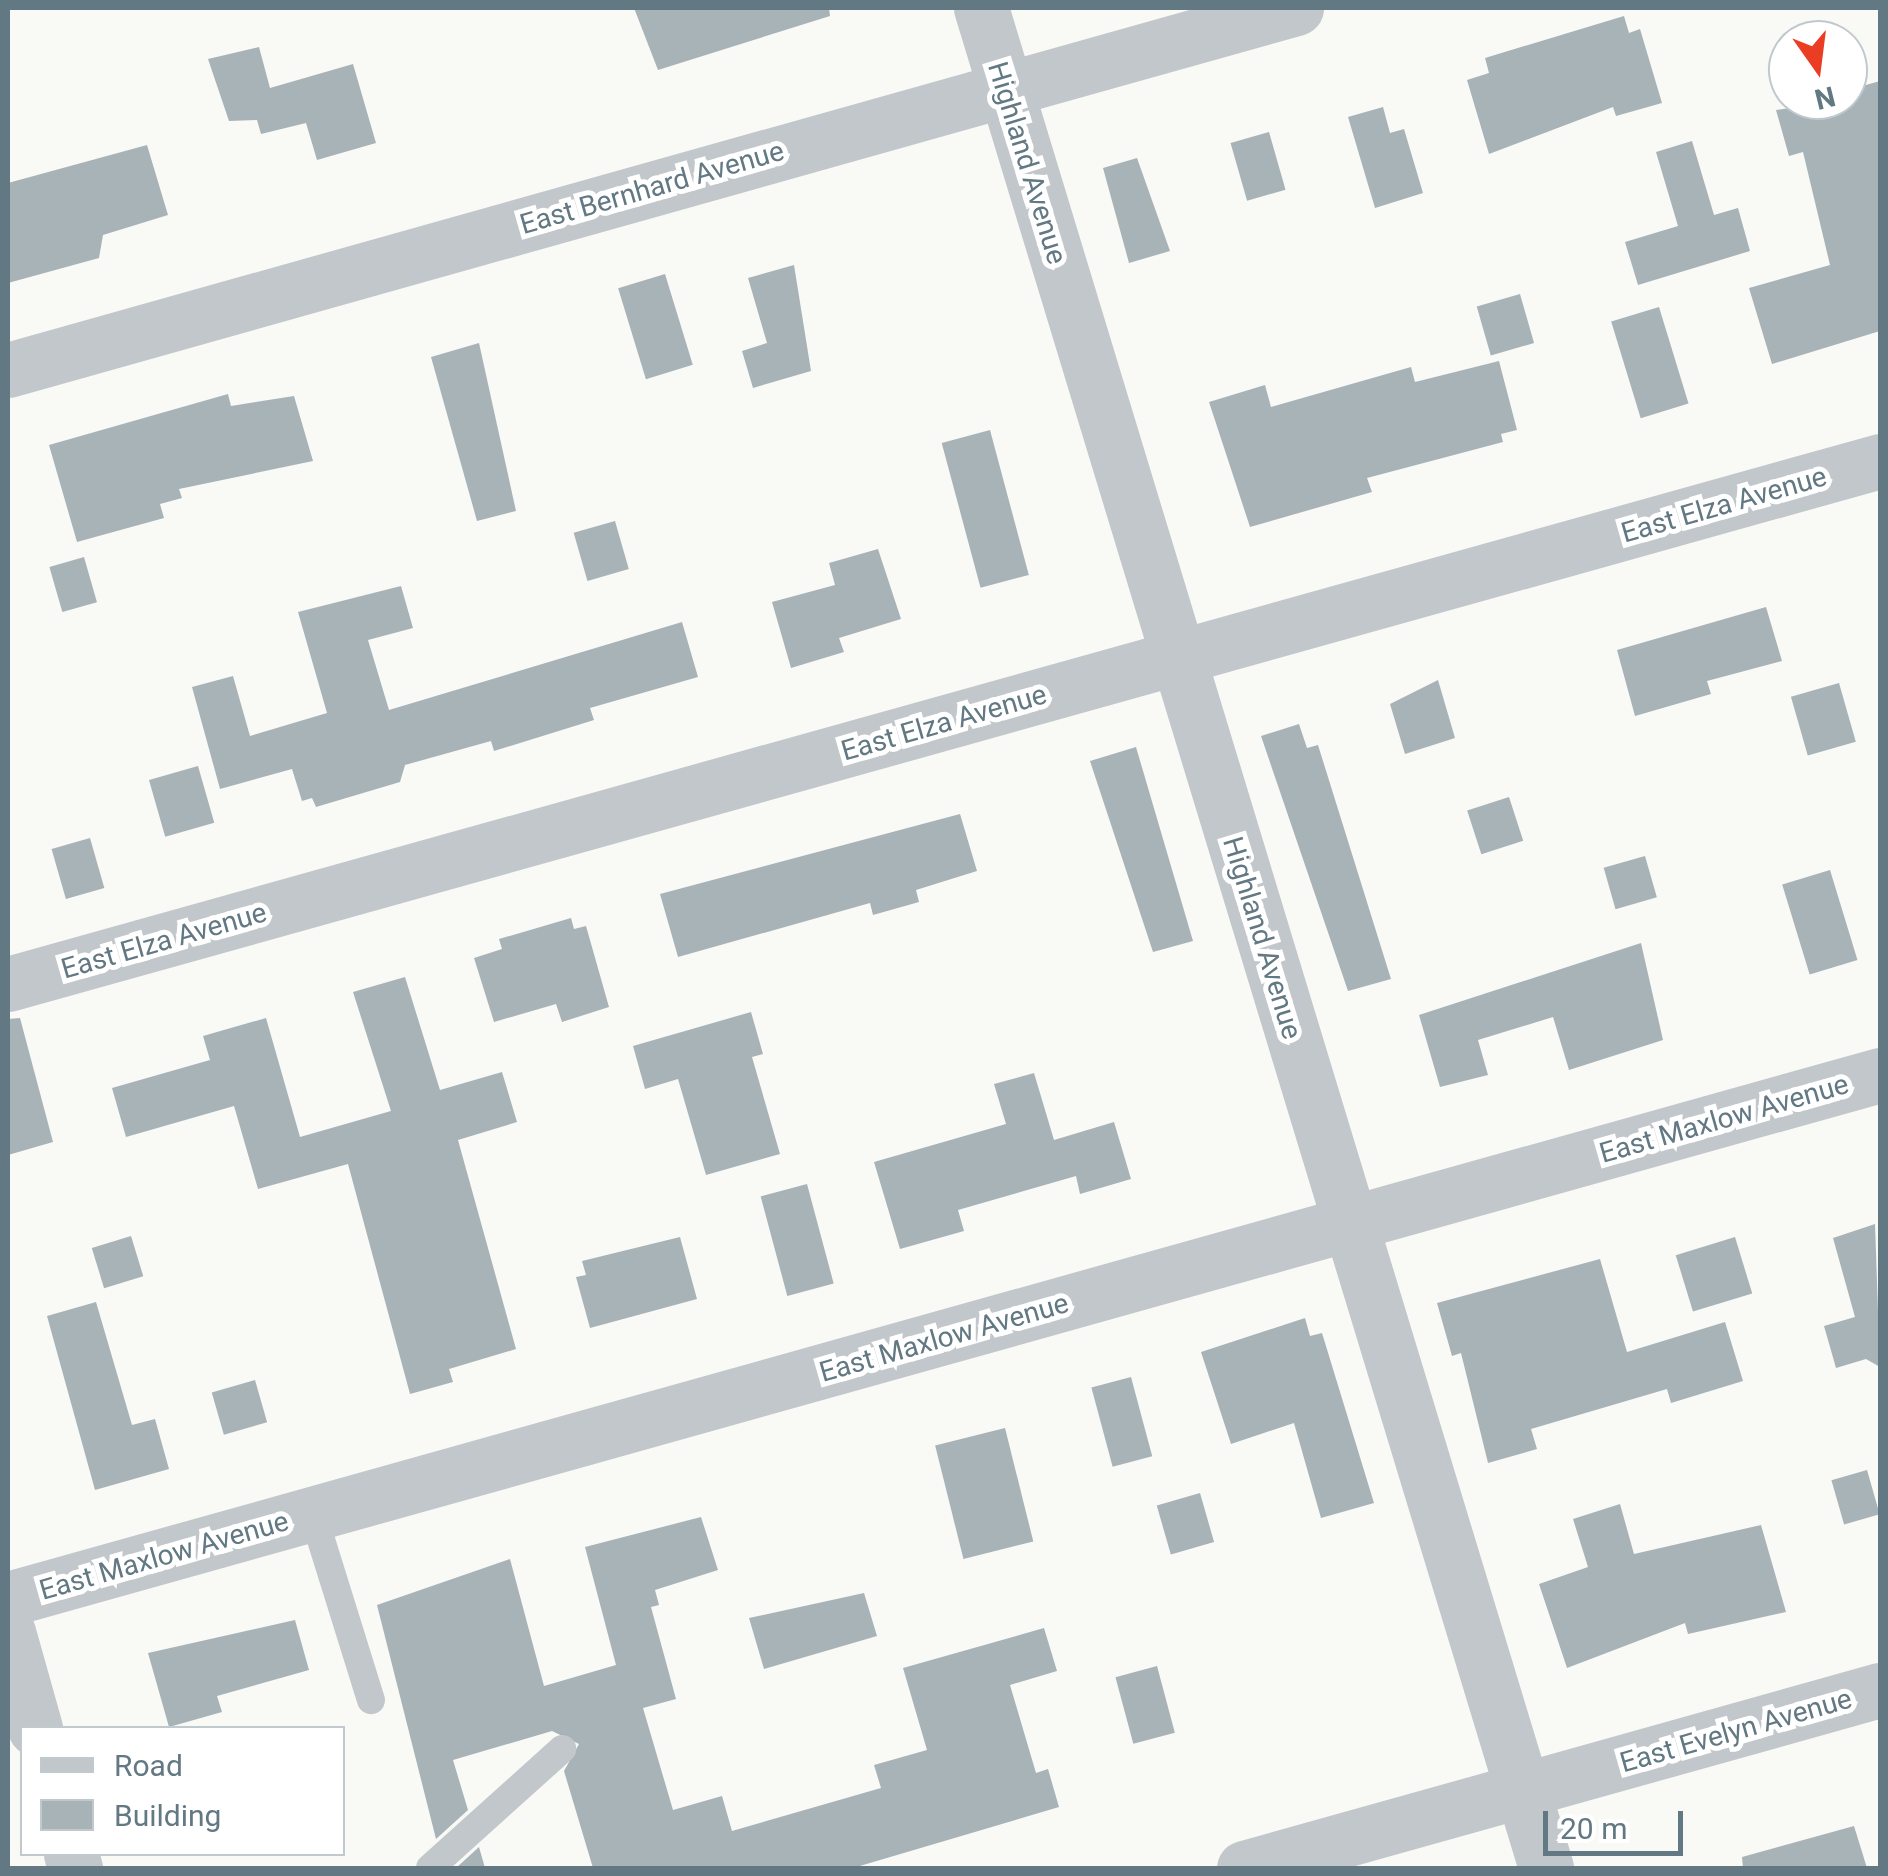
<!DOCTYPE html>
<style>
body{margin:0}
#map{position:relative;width:1888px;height:1876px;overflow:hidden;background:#f9f9f6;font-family:Roboto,sans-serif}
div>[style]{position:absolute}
.building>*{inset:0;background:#a8b3b8;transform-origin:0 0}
.lane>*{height:28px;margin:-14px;padding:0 14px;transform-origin:14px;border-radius:14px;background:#c1c7ca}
.street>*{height:55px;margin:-27.5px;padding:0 27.5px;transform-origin:27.5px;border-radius:27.5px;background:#c1c7ca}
span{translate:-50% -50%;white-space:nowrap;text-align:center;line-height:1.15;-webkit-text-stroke:10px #fff;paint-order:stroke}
.street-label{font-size:28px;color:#627882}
.frame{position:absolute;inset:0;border:10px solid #627882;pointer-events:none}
.legend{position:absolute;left:20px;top:1726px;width:325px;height:130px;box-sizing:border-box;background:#fff;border:2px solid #c0c9cd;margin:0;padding:12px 18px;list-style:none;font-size:30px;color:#627882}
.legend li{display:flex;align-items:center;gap:20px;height:50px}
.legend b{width:50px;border:2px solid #c0c9cd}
.north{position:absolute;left:1768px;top:20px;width:100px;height:100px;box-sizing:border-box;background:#fff;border:2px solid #c0c9cd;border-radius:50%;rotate:166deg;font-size:28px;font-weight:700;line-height:40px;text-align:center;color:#627882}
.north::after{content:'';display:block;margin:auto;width:35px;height:45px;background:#eb3c24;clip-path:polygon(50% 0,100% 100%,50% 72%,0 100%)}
.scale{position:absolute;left:1543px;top:1811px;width:140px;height:45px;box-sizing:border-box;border:5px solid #627882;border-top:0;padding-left:12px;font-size:30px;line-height:35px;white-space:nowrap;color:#627882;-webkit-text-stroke:8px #fff;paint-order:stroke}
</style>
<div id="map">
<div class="building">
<div style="clip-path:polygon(634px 8px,829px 8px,830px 16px,658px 70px)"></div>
<div style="clip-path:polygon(1624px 16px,1629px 33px,1640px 29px,1662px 103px,1616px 116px,1613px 107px,1489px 154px,1467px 80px,1489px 73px,1485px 58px)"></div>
<div style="clip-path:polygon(259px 47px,270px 88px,353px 64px,376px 143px,317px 160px,306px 123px,261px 134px,257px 120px,229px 121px,208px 59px)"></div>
<div style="clip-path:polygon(1880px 81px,1880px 331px,1772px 364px,1749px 288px,1830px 265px,1803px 152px,1789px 156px,1776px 110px,1848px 100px,1848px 90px)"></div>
<div style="clip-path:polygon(1383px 107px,1390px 133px,1404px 129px,1423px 193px,1375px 208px,1348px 117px)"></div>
<div style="left:1269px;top:132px;width:60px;height:40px;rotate:74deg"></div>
<div style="clip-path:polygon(1692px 141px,1714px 215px,1738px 208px,1750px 251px,1638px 285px,1625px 242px,1678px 226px,1656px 152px)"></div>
<div style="clip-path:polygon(147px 145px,168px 215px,103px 235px,99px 258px,8px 283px,8px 183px)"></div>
<div style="clip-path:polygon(1137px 158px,1170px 251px,1129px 263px,1103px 168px)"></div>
<div style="clip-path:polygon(794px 265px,811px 371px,753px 388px,742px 351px,767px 343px,748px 278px)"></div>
<div style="left:665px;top:274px;width:95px;height:49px;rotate:73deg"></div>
<div style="left:1520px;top:294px;width:51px;height:45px;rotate:74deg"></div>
<div style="left:1659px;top:307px;width:101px;height:50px;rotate:73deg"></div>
<div style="clip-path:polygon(479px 343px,516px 511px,477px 521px,431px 357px)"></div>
<div style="clip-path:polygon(1499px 361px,1517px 430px,1501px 434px,1503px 442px,1367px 478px,1372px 492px,1250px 527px,1209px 402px,1265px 385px,1271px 407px,1411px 367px,1415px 382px)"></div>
<div style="clip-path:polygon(228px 394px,231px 406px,294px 396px,313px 461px,179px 489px,182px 498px,160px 504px,164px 518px,77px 542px,49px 445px)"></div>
<div style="left:990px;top:430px;width:150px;height:50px;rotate:75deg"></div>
<div style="left:615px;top:521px;width:50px;height:43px;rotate:74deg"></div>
<div style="clip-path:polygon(878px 549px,901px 619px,839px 638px,844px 652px,791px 668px,772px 602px,835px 585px,829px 563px)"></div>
<div style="left:84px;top:557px;width:47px;height:36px;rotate:74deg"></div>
<div style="clip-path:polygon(401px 586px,413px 628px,368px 640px,389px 710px,682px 622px,698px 677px,590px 708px,594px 720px,494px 751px,491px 741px,405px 765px,400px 782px,316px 807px,312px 798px,302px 801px,292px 769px,220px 789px,192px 687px,233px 676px,250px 736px,327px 713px,298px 612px)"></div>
<div style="clip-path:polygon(1766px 607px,1782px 661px,1707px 681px,1711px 694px,1635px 716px,1617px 650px)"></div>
<div style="clip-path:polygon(1438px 680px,1455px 738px,1405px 754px,1390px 704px)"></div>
<div style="left:1839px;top:683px;width:61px;height:50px;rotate:74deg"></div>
<div style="clip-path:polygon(1299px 724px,1307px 748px,1318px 745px,1391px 979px,1348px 991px,1261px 736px)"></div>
<div style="clip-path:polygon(1136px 747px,1193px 941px,1153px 952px,1090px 761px)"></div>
<div style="left:198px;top:766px;width:59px;height:51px;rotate:74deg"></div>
<div style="left:1509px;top:797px;width:46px;height:44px;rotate:72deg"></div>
<div style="clip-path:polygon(960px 814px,977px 871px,916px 890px,919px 902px,873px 915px,870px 903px,678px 957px,660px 894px)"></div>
<div style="left:90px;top:838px;width:52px;height:40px;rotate:74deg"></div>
<div style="left:1645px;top:856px;width:43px;height:43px;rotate:74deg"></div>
<div style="left:1830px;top:870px;width:94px;height:50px;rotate:73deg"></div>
<div style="clip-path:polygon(571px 918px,574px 929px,586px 926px,609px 1007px,562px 1022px,556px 1004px,494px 1022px,474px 958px,502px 949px,499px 939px)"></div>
<div style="clip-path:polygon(1641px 943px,1663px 1040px,1569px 1070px,1553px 1017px,1478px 1040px,1488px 1075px,1440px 1087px,1419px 1015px)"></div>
<div style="clip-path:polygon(405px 977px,440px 1090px,502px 1072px,517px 1122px,458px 1140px,516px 1349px,449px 1369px,453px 1382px,410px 1394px,348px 1164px,258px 1189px,234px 1106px,126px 1137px,112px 1088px,210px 1060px,203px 1036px,266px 1018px,300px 1137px,391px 1111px,353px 992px)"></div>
<div style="clip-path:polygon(751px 1012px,763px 1054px,752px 1057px,780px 1154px,706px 1175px,678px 1079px,645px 1089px,633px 1046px)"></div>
<div style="clip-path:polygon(20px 1018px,53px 1142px,8px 1155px,8px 1019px)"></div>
<div style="clip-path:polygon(1034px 1073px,1054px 1140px,1114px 1122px,1131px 1179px,1080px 1194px,1076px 1176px,958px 1210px,964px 1231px,900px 1249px,874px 1162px,1006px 1124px,994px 1084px)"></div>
<div style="left:807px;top:1184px;width:103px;height:48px;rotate:75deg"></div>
<div style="clip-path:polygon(1875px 1224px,1880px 1367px,1866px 1359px,1836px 1368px,1824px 1326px,1855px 1317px,1833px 1238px)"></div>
<div style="left:131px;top:1236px;width:42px;height:41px;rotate:73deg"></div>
<div style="clip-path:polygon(680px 1237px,697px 1299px,590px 1328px,576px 1277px,586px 1275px,582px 1261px)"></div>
<div style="left:1735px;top:1237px;width:59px;height:62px;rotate:73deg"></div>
<div style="clip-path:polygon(1600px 1259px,1627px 1352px,1725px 1322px,1743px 1381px,1671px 1403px,1667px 1389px,1531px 1429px,1537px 1449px,1488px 1463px,1461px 1353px,1452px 1356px,1437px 1303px)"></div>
<div style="clip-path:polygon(96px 1302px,132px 1425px,155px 1419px,169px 1469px,95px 1490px,47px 1316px)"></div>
<div style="clip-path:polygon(1305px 1318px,1310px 1336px,1322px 1333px,1374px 1503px,1321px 1518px,1294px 1423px,1231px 1444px,1201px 1352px)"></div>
<div style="left:1131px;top:1377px;width:82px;height:41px;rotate:75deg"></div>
<div style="left:255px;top:1380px;width:44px;height:45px;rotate:74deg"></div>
<div style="left:1005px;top:1428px;width:117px;height:72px;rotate:76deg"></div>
<div style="left:1867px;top:1470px;width:46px;height:37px;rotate:74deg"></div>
<div style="left:1200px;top:1493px;width:51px;height:45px;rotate:74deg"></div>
<div style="clip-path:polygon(1620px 1504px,1634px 1554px,1761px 1525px,1786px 1612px,1688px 1634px,1685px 1623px,1567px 1668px,1539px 1584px,1588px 1567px,1573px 1519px)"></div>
<div style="clip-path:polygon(701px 1517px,718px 1570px,655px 1590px,659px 1605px,651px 1607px,676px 1699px,643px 1708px,673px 1810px,722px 1796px,732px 1831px,881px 1788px,874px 1765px,927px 1750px,903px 1668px,1044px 1628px,1057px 1671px,1010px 1685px,1036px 1773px,1048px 1769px,1059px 1807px,853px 1868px,593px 1868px,564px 1771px,579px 1744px,552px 1731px,453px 1760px,468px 1810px,436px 1839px,377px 1605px,510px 1559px,544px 1686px,616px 1665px,585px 1547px)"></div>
<div style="clip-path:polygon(864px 1593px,877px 1636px,764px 1669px,749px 1618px)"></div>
<div style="clip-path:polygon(295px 1620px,309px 1670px,217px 1696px,222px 1712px,169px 1727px,148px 1653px)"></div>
<div style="left:1157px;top:1666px;width:69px;height:43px;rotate:75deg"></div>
<div style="clip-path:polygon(1854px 1826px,1867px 1868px,1743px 1868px,1742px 1857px)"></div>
<div style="clip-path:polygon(479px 1847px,485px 1868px,456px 1868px)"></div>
</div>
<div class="lane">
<div style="left:313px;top:1514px;width:195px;rotate:72.7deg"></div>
<div style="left:430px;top:1868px;width:178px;rotate:-42deg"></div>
</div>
<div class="street">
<div style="left:981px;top:8px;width:1944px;rotate:73.1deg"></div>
<div style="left:8px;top:370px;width:1338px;rotate:-15.7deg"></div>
<div style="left:8px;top:984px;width:1944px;rotate:-15.61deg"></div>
<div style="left:8px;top:1599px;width:1944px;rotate:-15.64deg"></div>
<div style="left:8px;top:1632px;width:100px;rotate:74.3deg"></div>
<div style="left:71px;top:1854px;width:15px;rotate:74deg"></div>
<div style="left:1244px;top:1868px;width:660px;rotate:-15.64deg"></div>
</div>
<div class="street-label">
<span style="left:1027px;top:163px;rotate:73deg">Highland Avenue</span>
<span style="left:652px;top:188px;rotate:-16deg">East Bernhard Avenue</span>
<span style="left:1724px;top:505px;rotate:-16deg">East Elza Avenue</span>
<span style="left:944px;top:723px;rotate:-16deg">East Elza Avenue</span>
<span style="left:1262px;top:938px;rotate:73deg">Highland Avenue</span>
<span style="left:164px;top:941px;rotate:-16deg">East Elza Avenue</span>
<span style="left:1724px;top:1119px;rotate:-16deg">East Maxlow Avenue</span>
<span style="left:944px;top:1338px;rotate:-16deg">East Maxlow Avenue</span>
<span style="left:164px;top:1556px;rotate:-16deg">East Maxlow Avenue</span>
<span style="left:1736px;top:1731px;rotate:-16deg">East Evelyn Avenue</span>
</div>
<div class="frame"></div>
<ul class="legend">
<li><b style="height:12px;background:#c1c7ca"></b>Road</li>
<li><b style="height:28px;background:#a8b3b8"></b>Building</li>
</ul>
<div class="north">N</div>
<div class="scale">20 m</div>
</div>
